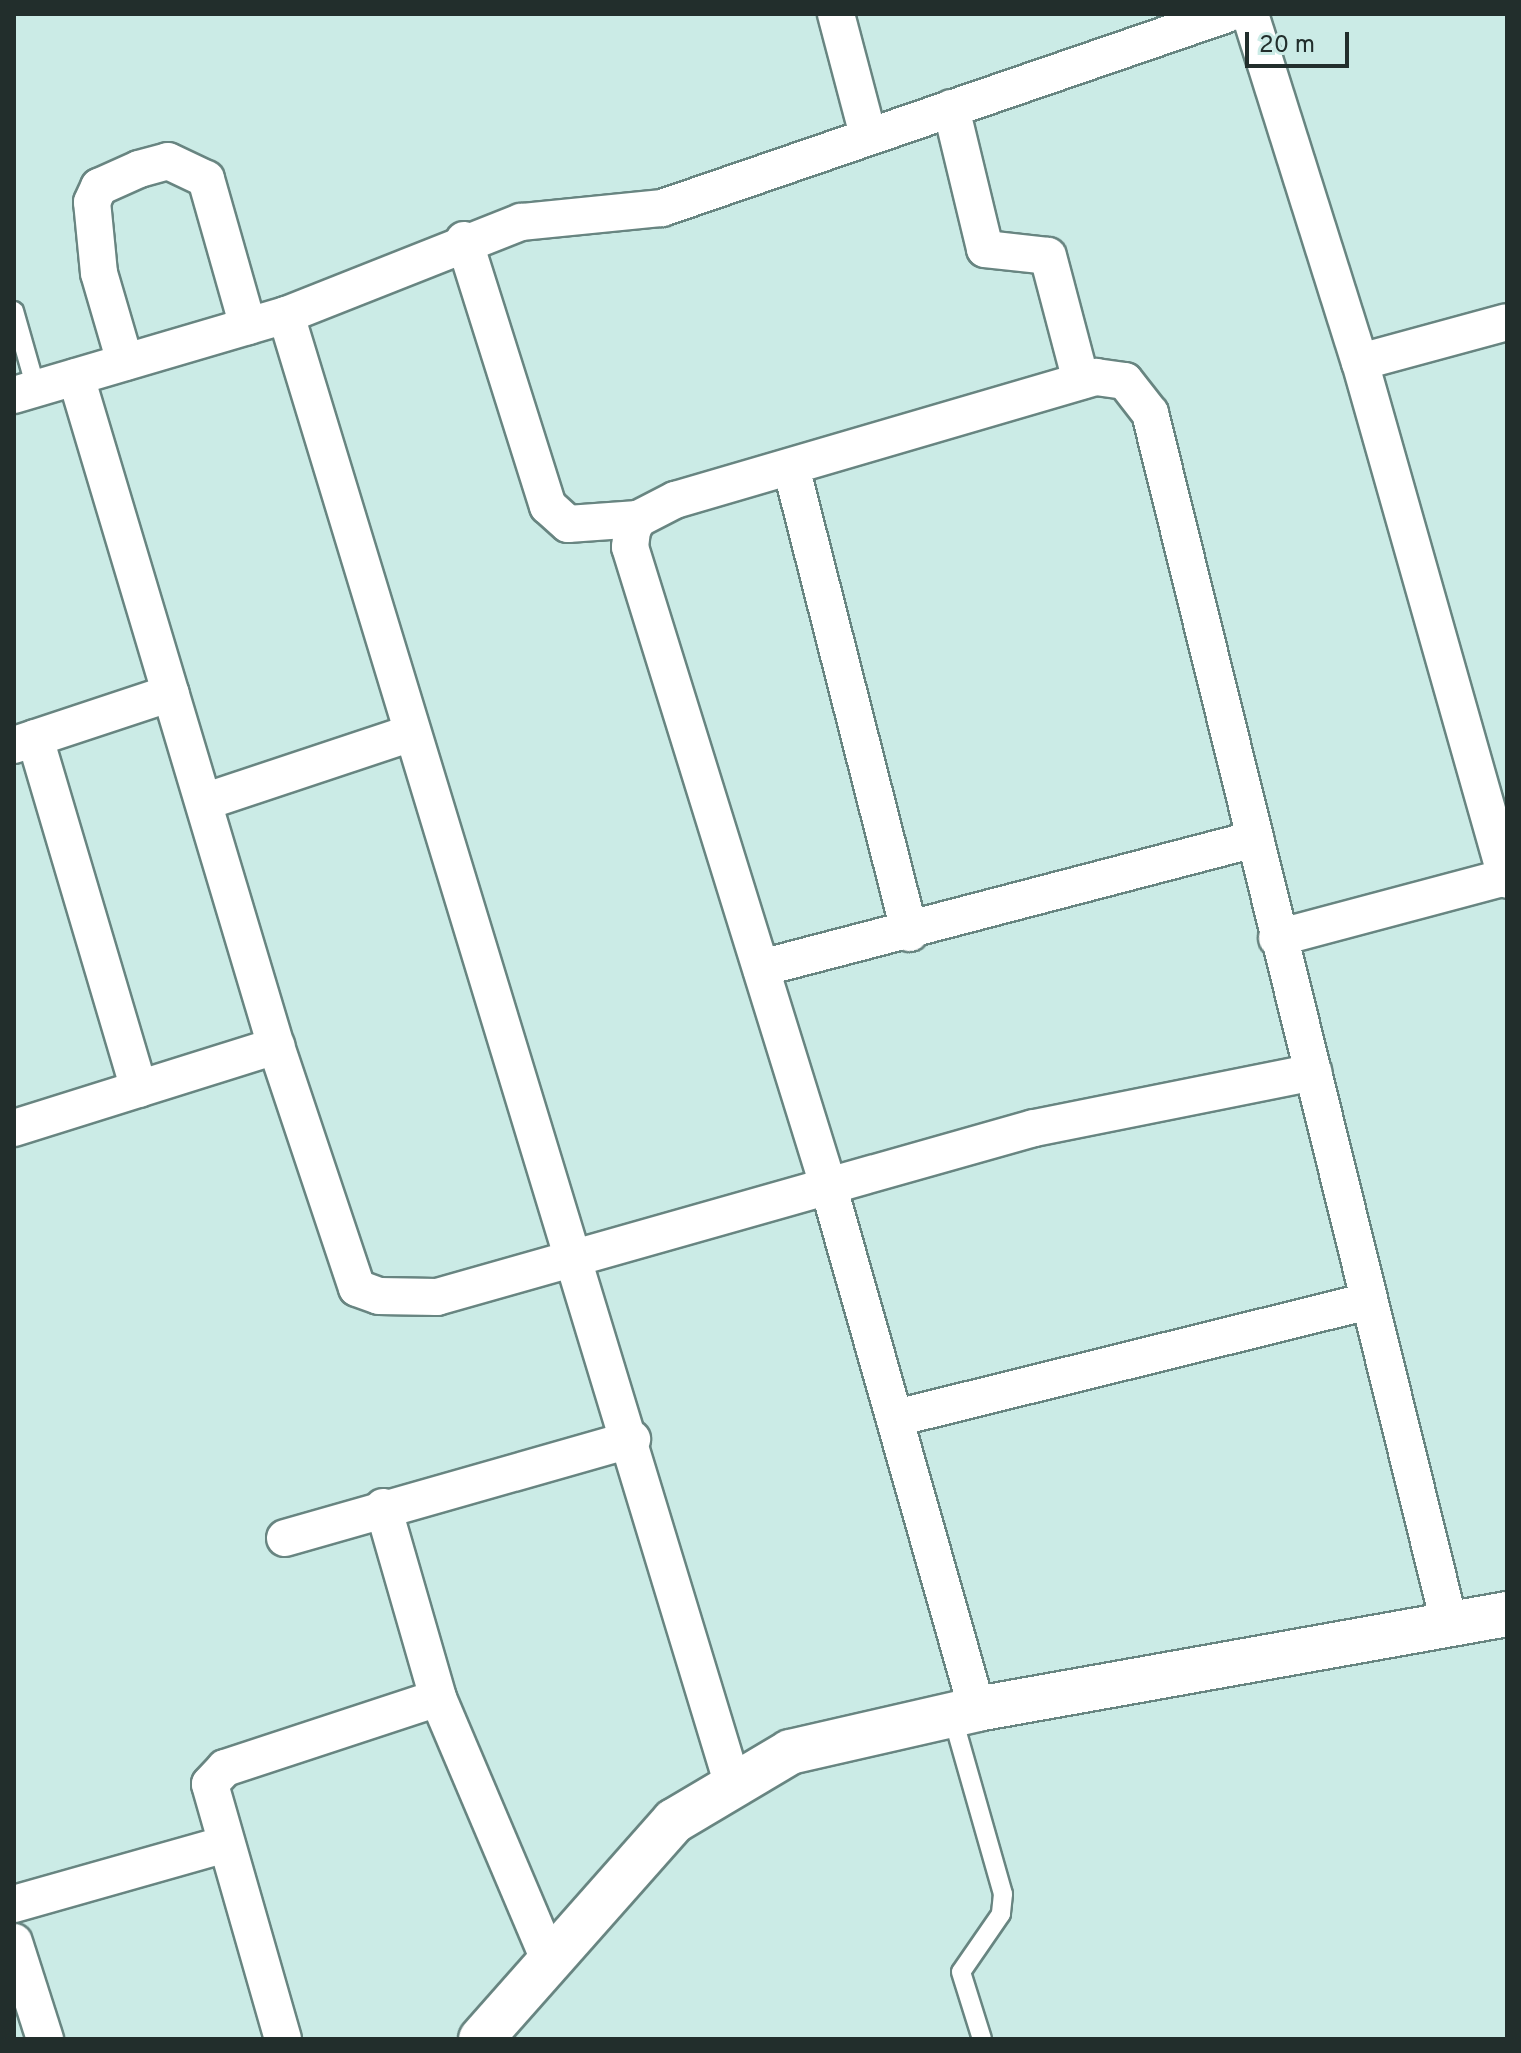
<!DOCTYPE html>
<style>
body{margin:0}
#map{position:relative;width:1521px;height:2053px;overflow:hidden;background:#cbebe6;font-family:Overpass,sans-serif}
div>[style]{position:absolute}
.roads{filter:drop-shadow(2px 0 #688581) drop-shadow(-2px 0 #688581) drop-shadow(0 2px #688581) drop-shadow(0 -2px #688581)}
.lane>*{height:18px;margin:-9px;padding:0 9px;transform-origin:9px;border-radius:9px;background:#fff}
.street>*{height:36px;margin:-18px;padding:0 18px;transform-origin:18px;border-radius:18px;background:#fff}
.secondary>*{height:44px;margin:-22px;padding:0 22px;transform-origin:22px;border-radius:22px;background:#fff}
span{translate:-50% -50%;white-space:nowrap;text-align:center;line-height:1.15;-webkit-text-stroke:8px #cbebe6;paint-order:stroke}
.frame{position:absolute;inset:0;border:16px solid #222e2c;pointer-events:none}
.scale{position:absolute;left:1245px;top:32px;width:104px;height:36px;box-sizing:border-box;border:4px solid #222e2c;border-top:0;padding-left:10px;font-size:24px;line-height:28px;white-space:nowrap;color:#222e2c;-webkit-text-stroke:6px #cbebe6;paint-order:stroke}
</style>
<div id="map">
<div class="roads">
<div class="lane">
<div style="left:14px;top:311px;width:80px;rotate:74.1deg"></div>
<div style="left:952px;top:1715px;width:186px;rotate:74.1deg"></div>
<div style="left:1003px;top:1894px;width:20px;rotate:96deg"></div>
<div style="left:1001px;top:1914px;width:70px;rotate:124.6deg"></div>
<div style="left:961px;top:1972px;width:70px;rotate:72.6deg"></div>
</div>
<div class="street">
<div style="left:836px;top:14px;width:125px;rotate:75.2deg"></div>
<div style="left:1250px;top:14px;width:365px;rotate:72.5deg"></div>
<div style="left:1360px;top:362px;width:538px;rotate:74.16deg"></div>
<div style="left:951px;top:108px;width:145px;rotate:76.4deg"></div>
<div style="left:985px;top:249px;width:63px;rotate:6.3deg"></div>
<div style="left:1048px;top:256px;width:129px;rotate:75.2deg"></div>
<div style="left:464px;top:240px;width:279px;rotate:72.5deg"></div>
<div style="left:548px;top:506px;width:27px;rotate:42deg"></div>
<div style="left:568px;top:524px;width:70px;rotate:-4.1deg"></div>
<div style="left:286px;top:315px;width:1533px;rotate:73.09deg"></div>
<div style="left:125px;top:362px;width:93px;rotate:-106.3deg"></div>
<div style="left:99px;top:273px;width:71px;rotate:-95.6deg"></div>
<div style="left:92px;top:202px;width:17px;rotate:-65deg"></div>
<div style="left:99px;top:187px;width:44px;rotate:-24.2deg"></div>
<div style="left:139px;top:169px;width:30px;rotate:-15deg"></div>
<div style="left:168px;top:161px;width:42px;rotate:25.3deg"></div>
<div style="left:206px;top:179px;width:153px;rotate:74.1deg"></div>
<div style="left:1360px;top:362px;width:152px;rotate:-15.2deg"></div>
<div style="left:76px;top:377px;width:698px;rotate:73.36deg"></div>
<div style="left:276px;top:1046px;width:255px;rotate:71.5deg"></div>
<div style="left:357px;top:1288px;width:23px;rotate:20deg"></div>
<div style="left:379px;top:1296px;width:58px;rotate:1deg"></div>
<div style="left:437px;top:1297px;width:620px;rotate:-15.81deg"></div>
<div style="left:1034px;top:1128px;width:285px;rotate:-11.3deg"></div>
<div style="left:14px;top:395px;width:284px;rotate:-16.4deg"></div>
<div style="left:286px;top:315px;width:253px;rotate:-21.6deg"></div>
<div style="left:521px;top:222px;width:142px;rotate:-5.7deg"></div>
<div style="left:662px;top:208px;width:597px;rotate:-18.95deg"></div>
<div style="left:791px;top:467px;width:481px;rotate:75.7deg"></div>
<div style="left:35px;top:738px;width:366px;rotate:73.5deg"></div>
<div style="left:14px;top:745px;width:165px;rotate:-18.3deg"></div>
<div style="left:204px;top:802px;width:219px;rotate:-18.4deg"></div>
<div style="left:1277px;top:938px;width:238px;rotate:-14.9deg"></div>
<div style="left:761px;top:968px;width:511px;rotate:-14.64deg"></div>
<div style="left:14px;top:1128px;width:275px;rotate:-17.4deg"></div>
<div style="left:896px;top:1418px;width:486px;rotate:-13.9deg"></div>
<div style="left:383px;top:1507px;width:199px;rotate:73.9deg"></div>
<div style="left:438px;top:1698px;width:281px;rotate:67deg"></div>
<div style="left:285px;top:1538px;width:361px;rotate:-15.9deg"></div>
<div style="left:977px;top:1709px;width:545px;rotate:-105.87deg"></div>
<div style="left:828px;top:1185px;width:668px;rotate:-107.24deg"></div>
<div style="left:630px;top:547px;width:17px;rotate:-83deg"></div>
<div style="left:632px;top:530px;width:13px;rotate:-61deg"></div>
<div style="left:638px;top:519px;width:42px;rotate:-27.2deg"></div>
<div style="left:675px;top:500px;width:439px;rotate:-16.3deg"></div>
<div style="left:1096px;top:377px;width:29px;rotate:8deg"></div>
<div style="left:1125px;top:381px;width:41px;rotate:52deg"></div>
<div style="left:1150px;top:413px;width:1250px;rotate:76.11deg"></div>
<div style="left:14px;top:1904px;width:217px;rotate:-15.8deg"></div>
<div style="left:14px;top:1942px;width:102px;rotate:72.3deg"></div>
<div style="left:283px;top:2039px;width:265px;rotate:-106deg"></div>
<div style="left:210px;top:1784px;width:22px;rotate:-47deg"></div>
<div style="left:225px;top:1768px;width:224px;rotate:-18.2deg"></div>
</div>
<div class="secondary">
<div style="left:481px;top:2039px;width:291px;rotate:-48.5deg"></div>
<div style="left:674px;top:1821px;width:135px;rotate:-30.7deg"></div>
<div style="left:790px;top:1752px;width:192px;rotate:-12.9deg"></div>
<div style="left:977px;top:1709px;width:538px;rotate:-10.16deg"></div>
</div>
</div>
<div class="frame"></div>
<div class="scale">20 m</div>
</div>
